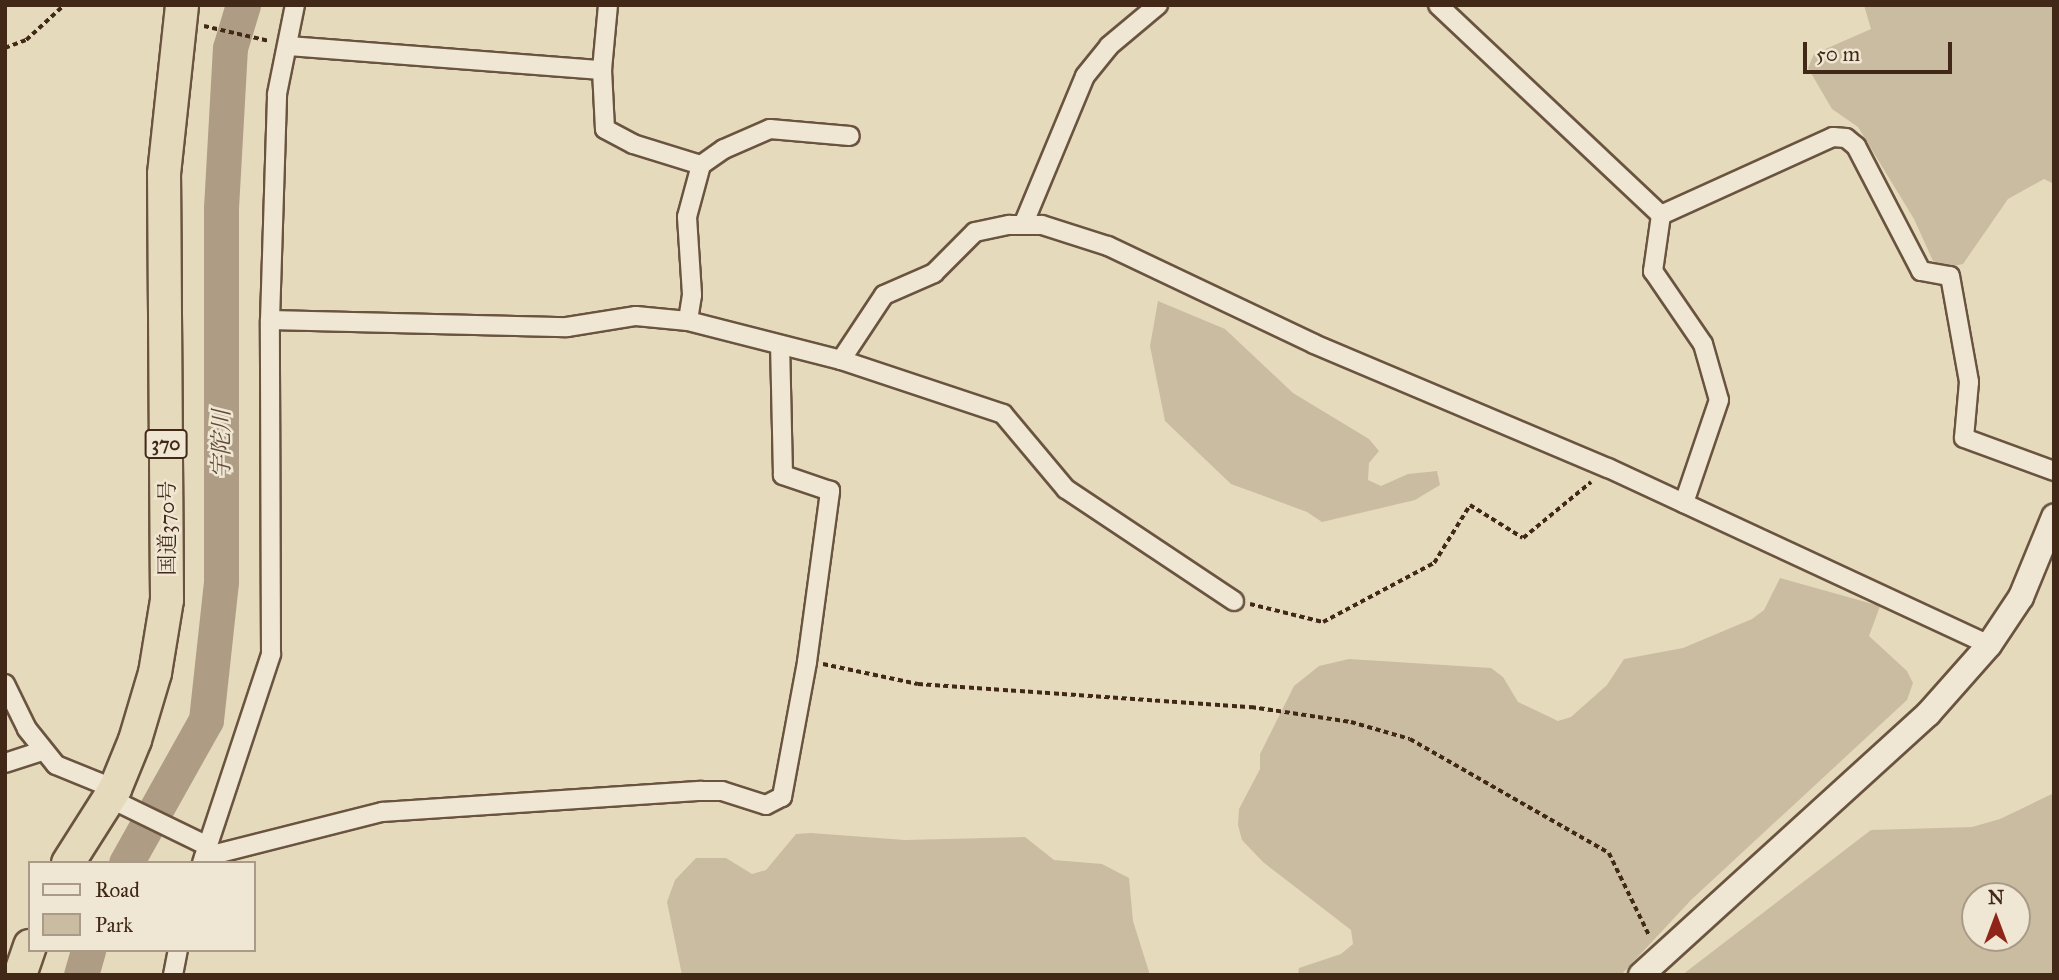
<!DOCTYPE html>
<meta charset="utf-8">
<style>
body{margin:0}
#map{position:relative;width:2059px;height:980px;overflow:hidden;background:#e6dabc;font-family:"IM FELL Great Primer","Noto Serif JP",serif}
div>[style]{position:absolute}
.green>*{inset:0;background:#cabca0}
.river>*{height:35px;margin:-17.5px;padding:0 17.5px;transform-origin:17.5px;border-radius:17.5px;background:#ae9d84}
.path>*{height:3.5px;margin-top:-1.75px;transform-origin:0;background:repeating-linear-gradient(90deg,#412817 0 5px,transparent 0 8.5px)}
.roads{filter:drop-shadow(2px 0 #6a5440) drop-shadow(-2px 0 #6a5440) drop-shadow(0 2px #6a5440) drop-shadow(0 -2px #6a5440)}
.street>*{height:18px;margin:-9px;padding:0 9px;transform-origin:9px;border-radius:9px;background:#efe7d3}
.secondary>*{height:24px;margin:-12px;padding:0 12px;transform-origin:12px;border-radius:12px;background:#efe7d3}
.highway>*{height:32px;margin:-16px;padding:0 16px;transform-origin:16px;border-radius:16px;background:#e6dabc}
span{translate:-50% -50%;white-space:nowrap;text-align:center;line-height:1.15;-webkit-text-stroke:5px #efe7d3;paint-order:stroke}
.shield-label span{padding:2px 5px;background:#efe7d3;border:2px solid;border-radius:5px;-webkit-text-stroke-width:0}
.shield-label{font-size:19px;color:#412817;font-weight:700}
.street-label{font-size:21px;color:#412817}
.water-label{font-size:23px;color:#624b38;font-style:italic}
.frame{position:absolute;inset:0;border:7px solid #412817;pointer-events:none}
.legend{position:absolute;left:28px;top:861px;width:228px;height:91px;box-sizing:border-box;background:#efe7d3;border:2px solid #a99b88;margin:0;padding:9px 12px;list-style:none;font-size:21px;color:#412817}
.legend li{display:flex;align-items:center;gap:14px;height:35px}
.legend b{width:35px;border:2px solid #a99b88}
.north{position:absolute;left:1961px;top:882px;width:70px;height:70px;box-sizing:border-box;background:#efe7d3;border:2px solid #a99b88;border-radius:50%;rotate:0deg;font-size:19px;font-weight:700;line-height:28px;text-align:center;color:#412817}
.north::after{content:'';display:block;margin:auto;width:24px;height:32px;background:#8f2418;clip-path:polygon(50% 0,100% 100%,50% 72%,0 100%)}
.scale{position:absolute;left:1803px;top:42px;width:149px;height:32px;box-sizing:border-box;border:4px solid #412817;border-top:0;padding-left:9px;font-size:21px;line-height:24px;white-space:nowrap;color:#412817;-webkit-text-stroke:5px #efe7d3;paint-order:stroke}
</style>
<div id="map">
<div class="green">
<div style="clip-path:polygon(1864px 5px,2054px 5px,2054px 184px,2044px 179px,2008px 199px,1963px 264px,1949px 267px,1933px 261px,1914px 219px,1858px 127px,1832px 109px,1808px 68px,1814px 54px,1871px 29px)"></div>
<div style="clip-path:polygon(1158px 301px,1225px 329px,1293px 393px,1369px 439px,1379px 451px,1369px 463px,1368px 480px,1381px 486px,1408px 474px,1437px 471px,1440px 485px,1415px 500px,1322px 522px,1307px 512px,1231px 484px,1165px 421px,1150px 346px)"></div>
<div style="clip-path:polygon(1780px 578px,1880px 606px,1869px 636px,1907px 671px,1913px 683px,1907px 700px,1691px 900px,1621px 975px,1298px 975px,1299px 968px,1341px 954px,1353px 944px,1351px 930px,1263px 862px,1242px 840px,1238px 825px,1239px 809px,1260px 769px,1260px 754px,1294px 686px,1319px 666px,1349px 659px,1491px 668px,1503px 677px,1518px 702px,1558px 721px,1571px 717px,1607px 685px,1624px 659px,1683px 648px,1752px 619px,1764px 610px)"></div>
<div style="clip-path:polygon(evenodd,2054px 793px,2054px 975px,1682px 975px,1871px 830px,1972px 827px,2000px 819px,2054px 793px,2017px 896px,2017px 938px,1975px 938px,1975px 896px,2017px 896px)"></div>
<div style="clip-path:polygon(811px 833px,905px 840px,1025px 837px,1054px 860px,1102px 864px,1129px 878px,1133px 921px,1150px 975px,682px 975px,667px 902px,675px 880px,696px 858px,726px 858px,752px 874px,766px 870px,796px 834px)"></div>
</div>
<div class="river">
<div style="left:126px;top:863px;width:164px;rotate:-60.8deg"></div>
<div style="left:206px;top:720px;width:140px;rotate:-83.8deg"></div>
<div style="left:221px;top:581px;width:373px;rotate:-90deg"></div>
<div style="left:221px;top:208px;width:160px;rotate:-86.8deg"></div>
<div style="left:230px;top:48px;width:45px;rotate:-73.2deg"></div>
<div style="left:81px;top:975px;width:26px;rotate:-74deg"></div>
</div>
<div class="path">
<div style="left:204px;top:26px;width:67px;rotate:13deg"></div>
<div style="left:5px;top:48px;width:22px;rotate:-21deg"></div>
<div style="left:26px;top:40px;width:52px;rotate:-42.6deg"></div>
<div style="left:1250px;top:604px;width:75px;rotate:13.9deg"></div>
<div style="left:1323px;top:622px;width:126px;rotate:-28deg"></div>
<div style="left:1434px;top:563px;width:68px;rotate:-58.2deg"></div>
<div style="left:1470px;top:505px;width:62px;rotate:31.9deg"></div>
<div style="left:1523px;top:538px;width:88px;rotate:-39.5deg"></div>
<div style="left:823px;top:664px;width:97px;rotate:11.9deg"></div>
<div style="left:918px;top:684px;width:334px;rotate:4deg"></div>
<div style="left:1251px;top:707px;width:101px;rotate:8.5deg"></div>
<div style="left:1351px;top:722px;width:61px;rotate:16.1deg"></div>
<div style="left:1410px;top:739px;width:229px;rotate:29.8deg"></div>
<div style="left:1609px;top:853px;width:93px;rotate:64deg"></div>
</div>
<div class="roads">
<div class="street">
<div style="left:608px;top:5px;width:65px;rotate:95.3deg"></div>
<div style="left:602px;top:70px;width:59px;rotate:87.1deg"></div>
<div style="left:605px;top:129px;width:32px;rotate:28deg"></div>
<div style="left:633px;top:144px;width:71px;rotate:17.2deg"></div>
<div style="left:701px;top:165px;width:54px;rotate:105.1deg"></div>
<div style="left:687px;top:217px;width:78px;rotate:86.3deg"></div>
<div style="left:692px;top:295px;width:26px;rotate:99deg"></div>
<div style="left:1438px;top:5px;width:306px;rotate:43.3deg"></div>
<div style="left:288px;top:46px;width:315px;rotate:4.4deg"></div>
<div style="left:701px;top:165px;width:28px;rotate:-35deg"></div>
<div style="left:724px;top:149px;width:50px;rotate:-23.5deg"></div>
<div style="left:770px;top:129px;width:80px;rotate:5deg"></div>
<div style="left:1661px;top:215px;width:189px;rotate:-24.4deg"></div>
<div style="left:1833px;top:137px;width:13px;rotate:4deg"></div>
<div style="left:1846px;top:138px;width:13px;rotate:39deg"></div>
<div style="left:1856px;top:146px;width:141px;rotate:62.5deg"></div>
<div style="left:1921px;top:271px;width:29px;rotate:10deg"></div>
<div style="left:1950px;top:276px;width:108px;rotate:79.8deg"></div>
<div style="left:1969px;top:382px;width:56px;rotate:95.1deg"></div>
<div style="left:1964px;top:438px;width:96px;rotate:20.1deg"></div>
<div style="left:1661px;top:215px;width:57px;rotate:98.1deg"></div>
<div style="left:1653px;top:271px;width:88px;rotate:55.6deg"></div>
<div style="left:1703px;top:344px;width:58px;rotate:74.1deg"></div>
<div style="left:1719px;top:400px;width:109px;rotate:108.8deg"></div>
<div style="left:1023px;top:225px;width:161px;rotate:-67.4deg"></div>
<div style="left:1085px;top:76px;width:38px;rotate:-51deg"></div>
<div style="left:1109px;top:46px;width:64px;rotate:-39.9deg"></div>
<div style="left:270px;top:320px;width:297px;rotate:1.4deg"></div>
<div style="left:567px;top:327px;width:70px;rotate:-9.1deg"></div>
<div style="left:636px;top:316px;width:52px;rotate:5.5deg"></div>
<div style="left:688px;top:321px;width:158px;rotate:14.3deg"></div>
<div style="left:841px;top:360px;width:171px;rotate:18.4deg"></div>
<div style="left:1003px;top:414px;width:98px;rotate:50deg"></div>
<div style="left:1066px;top:489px;width:202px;rotate:33.7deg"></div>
<div style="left:841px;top:360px;width:78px;rotate:-56.5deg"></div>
<div style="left:884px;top:295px;width:55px;rotate:-23.7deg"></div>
<div style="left:934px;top:273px;width:58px;rotate:-45deg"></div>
<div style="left:975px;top:232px;width:35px;rotate:-12deg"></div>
<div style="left:1009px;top:225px;width:33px"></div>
<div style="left:1042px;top:225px;width:69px;rotate:17.7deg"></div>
<div style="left:1108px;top:246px;width:228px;rotate:25.4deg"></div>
<div style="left:1314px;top:344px;width:319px;rotate:22.9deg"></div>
<div style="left:1608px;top:468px;width:420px;rotate:24.9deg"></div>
<div style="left:5px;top:684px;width:50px;rotate:63.9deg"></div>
<div style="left:27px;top:729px;width:46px;rotate:51.1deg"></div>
<div style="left:56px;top:765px;width:64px;rotate:22.1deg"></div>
<div style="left:5px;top:763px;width:40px;rotate:-18deg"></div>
<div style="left:109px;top:798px;width:110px;rotate:25.9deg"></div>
<div style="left:204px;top:857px;width:184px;rotate:-14.2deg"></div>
<div style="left:382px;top:812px;width:320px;rotate:-3.8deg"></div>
<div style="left:701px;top:791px;width:21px"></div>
<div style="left:722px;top:791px;width:46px;rotate:17.7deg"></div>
<div style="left:766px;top:805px;width:18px;rotate:-27deg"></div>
<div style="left:782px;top:797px;width:137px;rotate:-79.5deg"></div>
<div style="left:807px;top:662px;width:173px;rotate:-82.3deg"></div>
<div style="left:830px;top:491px;width:50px;rotate:-161.2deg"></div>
<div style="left:783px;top:475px;width:129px;rotate:-91.3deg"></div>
<div style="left:202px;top:863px;width:220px;rotate:-71.7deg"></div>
<div style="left:271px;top:654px;width:334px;rotate:-90.2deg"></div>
<div style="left:270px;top:320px;width:226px;rotate:-88.2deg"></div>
<div style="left:277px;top:94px;width:91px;rotate:-78.6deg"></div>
<div style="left:173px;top:975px;width:25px;rotate:-79deg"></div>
</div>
<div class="secondary">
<div style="left:1641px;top:975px;width:388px;rotate:-42.3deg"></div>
<div style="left:1928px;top:714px;width:92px;rotate:-48.5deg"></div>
<div style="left:1989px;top:645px;width:58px;rotate:-56.3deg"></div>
<div style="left:2021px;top:597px;width:87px;rotate:-67.6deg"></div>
</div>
<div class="highway">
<div style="left:68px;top:863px;width:88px;rotate:-57.6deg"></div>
<div style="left:115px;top:789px;width:53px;rotate:-67.8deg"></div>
<div style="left:135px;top:740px;width:70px;rotate:-73.4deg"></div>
<div style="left:155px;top:673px;width:74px;rotate:-80.7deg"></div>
<div style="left:167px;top:600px;width:426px;rotate:-90.4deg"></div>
<div style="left:164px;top:174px;width:170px;rotate:-83.9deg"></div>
<div style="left:20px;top:975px;width:31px;rotate:-71deg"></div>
</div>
</div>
<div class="shield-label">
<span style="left:166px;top:444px">370</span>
</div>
<div class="street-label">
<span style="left:167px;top:528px;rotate:-90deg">国道370号</span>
</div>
<div class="water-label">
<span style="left:221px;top:444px;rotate:-90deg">宇陀川</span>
</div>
<div class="frame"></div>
<ul class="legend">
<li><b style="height:9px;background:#efe7d3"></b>Road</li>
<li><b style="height:19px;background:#cabca0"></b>Park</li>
</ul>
<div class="north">N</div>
<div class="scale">50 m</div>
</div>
